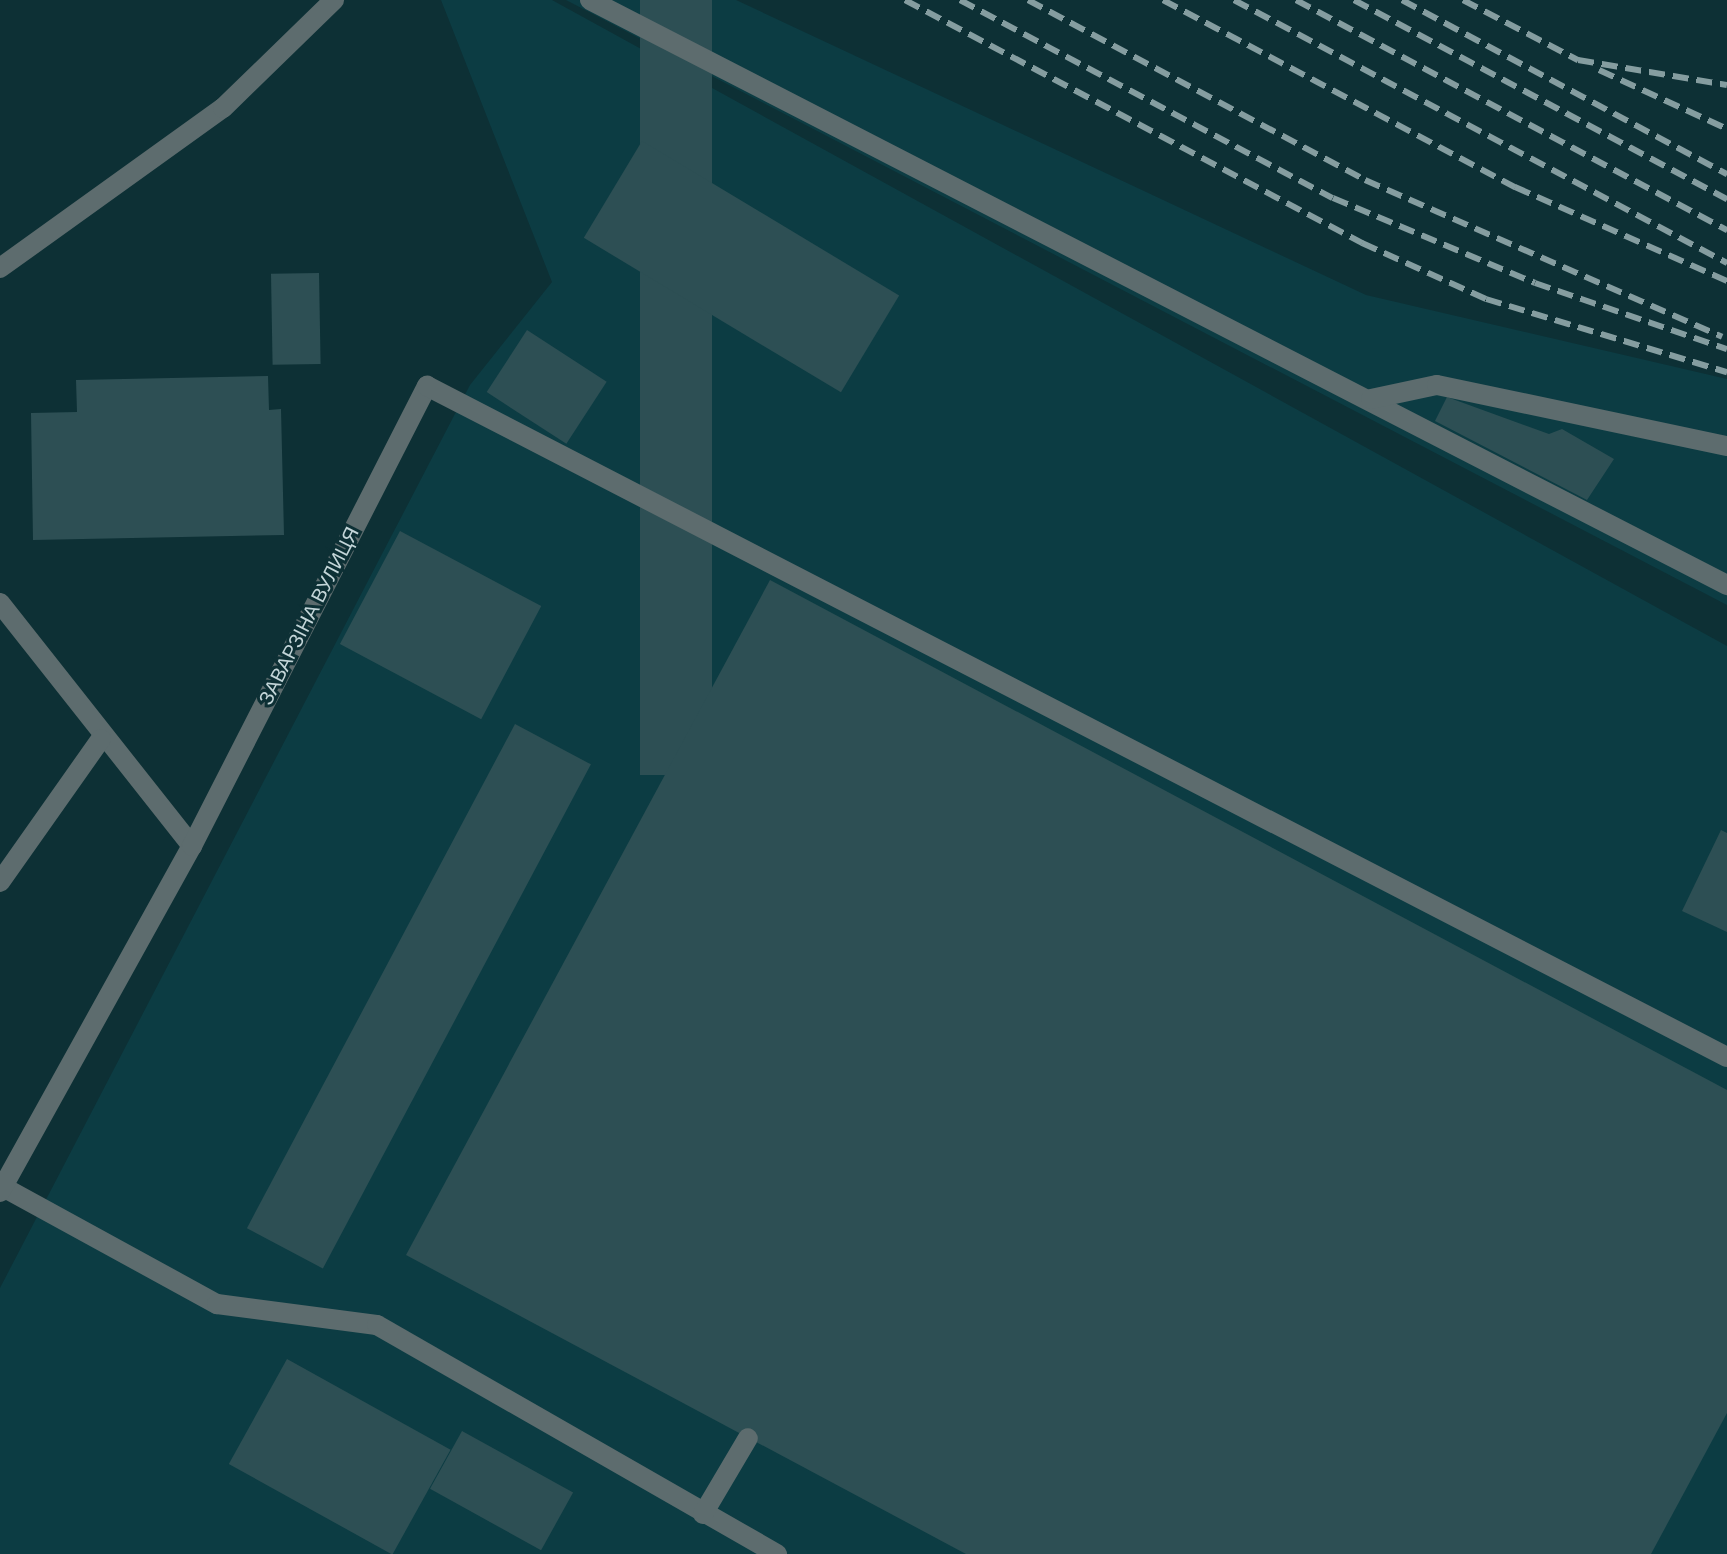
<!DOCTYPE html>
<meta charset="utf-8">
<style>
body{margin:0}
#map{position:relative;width:1727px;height:1554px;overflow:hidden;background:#0d3035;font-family:"DM Sans",sans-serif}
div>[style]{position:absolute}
.built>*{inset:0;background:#0c3c43}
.building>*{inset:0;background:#2d4f54;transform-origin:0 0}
.minor>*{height:20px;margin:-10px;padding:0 10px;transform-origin:10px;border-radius:10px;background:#5d6c6e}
.rail>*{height:6px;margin-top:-3px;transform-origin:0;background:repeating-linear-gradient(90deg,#859da0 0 16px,transparent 0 24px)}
span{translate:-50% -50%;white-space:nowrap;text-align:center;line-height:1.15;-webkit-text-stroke:6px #0d3035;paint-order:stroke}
.street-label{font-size:20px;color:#c3d5d8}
</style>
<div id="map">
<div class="built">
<div style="clip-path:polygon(441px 0,552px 0,1727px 646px,1727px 1554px,0 1554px,0 1288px,470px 385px,552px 282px)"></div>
<div style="clip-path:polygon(566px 0,736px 0,1366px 295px,1727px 379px,1727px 605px)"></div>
</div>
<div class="building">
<div style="left:640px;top:0;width:72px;height:775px"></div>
<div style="left:642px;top:141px;width:300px;height:113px;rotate:31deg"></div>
<div style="left:319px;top:273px;width:91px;height:48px;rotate:89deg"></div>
<div style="left:527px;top:330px;width:95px;height:74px;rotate:33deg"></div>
<div style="clip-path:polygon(268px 376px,269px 410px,281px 409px,284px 535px,33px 540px,31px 413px,77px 412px,76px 380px)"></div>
<div style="clip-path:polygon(1447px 397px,1549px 434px,1562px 429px,1614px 459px,1587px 500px,1435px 421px)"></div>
<div style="left:400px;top:531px;width:160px;height:128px;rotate:28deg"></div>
<div style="clip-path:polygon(770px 580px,1727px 1090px,1727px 1413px,1651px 1554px,966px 1554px,406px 1255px)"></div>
<div style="left:515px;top:724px;width:86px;height:571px;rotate:28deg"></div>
<div style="clip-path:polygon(1721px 830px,1727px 833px,1727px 932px,1682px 911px)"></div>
<div style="left:287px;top:1359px;width:187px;height:120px;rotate:29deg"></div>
<div style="left:462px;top:1431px;width:127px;height:66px;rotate:29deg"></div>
</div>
<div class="minor">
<div style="left:590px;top:0;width:1279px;rotate:27.23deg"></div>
<div style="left:0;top:268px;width:274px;rotate:-35.7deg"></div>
<div style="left:223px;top:108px;width:155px;rotate:-44.2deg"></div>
<div style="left:1371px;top:399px;width:67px;rotate:-12deg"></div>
<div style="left:1437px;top:385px;width:296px;rotate:11.9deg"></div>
<div style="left:0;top:603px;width:310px;rotate:51.7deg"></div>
<div style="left:0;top:882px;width:175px;rotate:-54.8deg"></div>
<div style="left:3px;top:1187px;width:244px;rotate:28.7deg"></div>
<div style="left:217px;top:1304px;width:161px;rotate:7.5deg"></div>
<div style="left:377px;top:1325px;width:461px;rotate:29.8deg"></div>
<div style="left:0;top:1192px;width:396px;rotate:-61deg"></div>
<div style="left:192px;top:846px;width:517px;rotate:-62.94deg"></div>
<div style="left:427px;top:386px;width:1463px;rotate:27.3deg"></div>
<div style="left:703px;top:1514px;width:88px;rotate:-59.4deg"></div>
</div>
<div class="rail">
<div style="left:905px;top:0;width:518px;rotate:28deg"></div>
<div style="left:1362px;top:243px;width:136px;rotate:24.3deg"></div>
<div style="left:1486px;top:299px;width:252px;rotate:16.9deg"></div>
<div style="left:960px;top:0;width:422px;rotate:28deg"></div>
<div style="left:1333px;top:198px;width:219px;rotate:22.8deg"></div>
<div style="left:1535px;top:283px;width:203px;rotate:19deg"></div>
<div style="left:1028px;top:0;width:382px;rotate:28.1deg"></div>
<div style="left:1365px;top:180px;width:390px;rotate:23.7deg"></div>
<div style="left:1163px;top:0;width:399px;rotate:28deg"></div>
<div style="left:1515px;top:187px;width:232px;rotate:23.9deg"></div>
<div style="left:1234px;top:0;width:559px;rotate:28.08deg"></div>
<div style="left:1296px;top:0;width:489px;rotate:28.1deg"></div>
<div style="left:1354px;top:0;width:423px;rotate:28.1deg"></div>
<div style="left:1402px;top:0;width:369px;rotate:28.2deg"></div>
<div style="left:1463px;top:0;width:130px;rotate:27.6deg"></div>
<div style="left:1578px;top:60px;width:151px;rotate:9.5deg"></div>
<div style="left:1599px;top:70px;width:141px;rotate:24.7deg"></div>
</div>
<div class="street-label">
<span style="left:309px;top:616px;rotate:-63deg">ЗАВАРЗІНА ВУЛИЦЯ</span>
</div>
</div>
